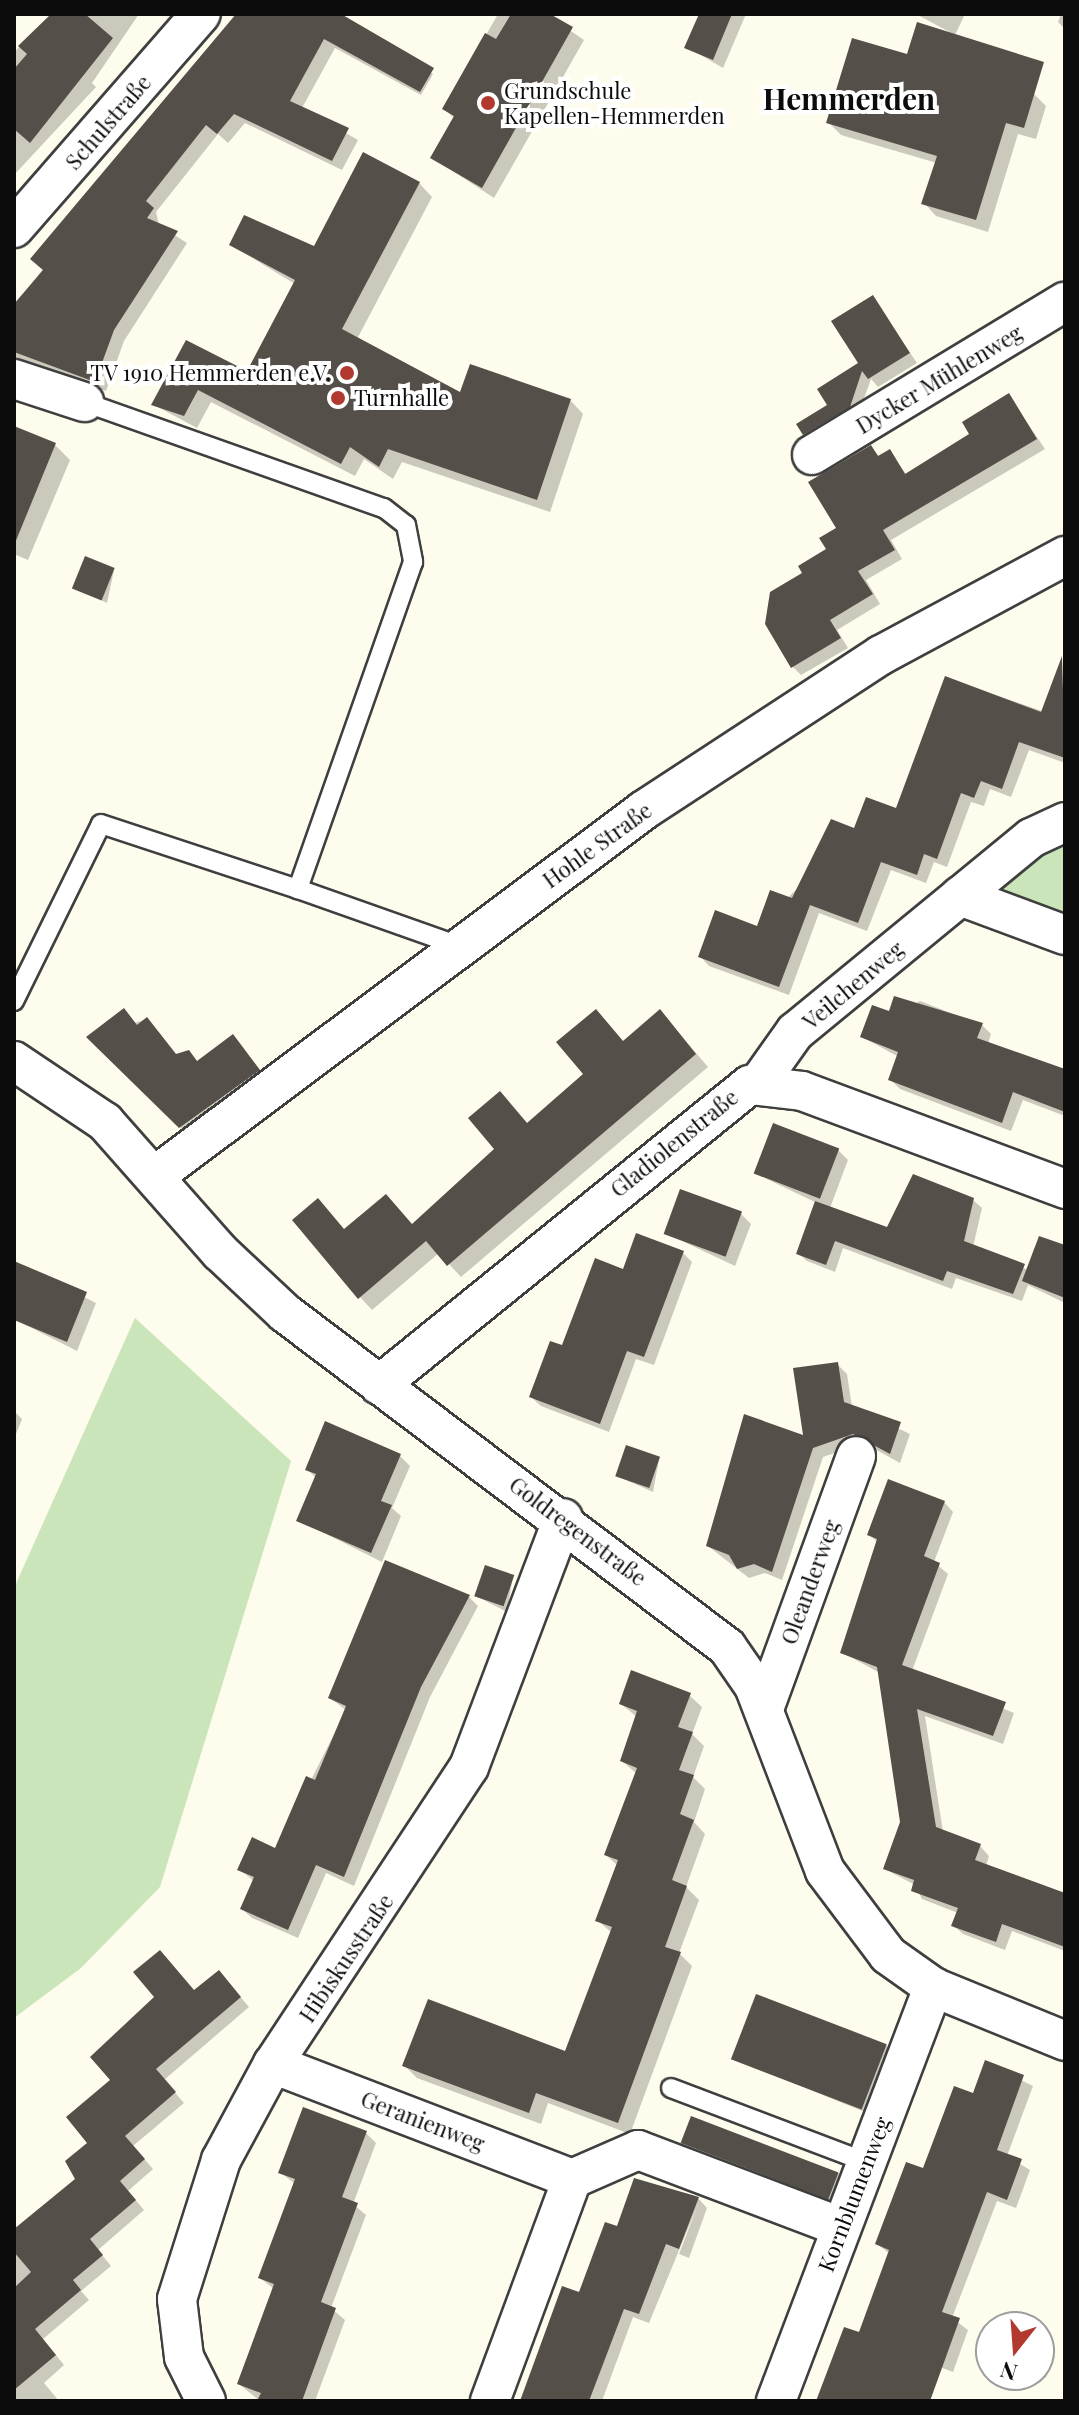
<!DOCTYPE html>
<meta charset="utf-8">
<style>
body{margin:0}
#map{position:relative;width:1079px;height:2415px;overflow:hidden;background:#fefcec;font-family:"Playfair Display",serif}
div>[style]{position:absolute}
.green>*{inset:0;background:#cae5b9}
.shadow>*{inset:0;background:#0003}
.building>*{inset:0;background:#544f49;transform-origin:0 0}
.roads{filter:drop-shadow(2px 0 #3f3f3f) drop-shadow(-2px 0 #3f3f3f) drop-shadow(0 2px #3f3f3f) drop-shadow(0 -2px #3f3f3f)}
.service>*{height:18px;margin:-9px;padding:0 9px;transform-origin:9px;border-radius:9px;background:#fff}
.minor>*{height:38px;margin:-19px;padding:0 19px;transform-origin:19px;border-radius:19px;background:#fff}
.dots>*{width:22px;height:22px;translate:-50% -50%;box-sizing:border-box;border:4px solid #fff;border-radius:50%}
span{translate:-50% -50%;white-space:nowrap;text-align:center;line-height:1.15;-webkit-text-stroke:8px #fff;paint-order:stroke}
.poi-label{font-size:22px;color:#0c0c0c}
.left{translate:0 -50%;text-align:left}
.right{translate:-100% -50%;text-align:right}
.street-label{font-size:22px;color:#0c0c0c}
.district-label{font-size:30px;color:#0c0c0c;font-weight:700}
.frame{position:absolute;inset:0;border:16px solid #0c0c0c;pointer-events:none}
.north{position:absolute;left:975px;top:2311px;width:80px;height:80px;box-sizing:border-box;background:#fff;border:2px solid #9e9e9e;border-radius:50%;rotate:197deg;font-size:22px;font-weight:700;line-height:32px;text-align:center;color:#0c0c0c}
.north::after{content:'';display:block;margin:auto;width:28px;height:36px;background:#b1392f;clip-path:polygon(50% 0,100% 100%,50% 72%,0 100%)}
</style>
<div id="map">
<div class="green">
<div style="clip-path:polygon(1065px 840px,1065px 924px,1002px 897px,1006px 876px)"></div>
<div style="clip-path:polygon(135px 1318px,291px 1461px,160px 1887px,81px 1968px,14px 2018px,14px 1588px)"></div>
</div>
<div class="shadow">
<div style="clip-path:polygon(54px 14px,139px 14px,92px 83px,96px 87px,14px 175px,14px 52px)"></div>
<div style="clip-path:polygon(238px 14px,336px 14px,433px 74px,421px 95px,335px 48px,302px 108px,358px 140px,342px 170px,245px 123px,228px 143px,218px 134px,156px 212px,159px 225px,187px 243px,124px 341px,106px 391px,14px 358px,14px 307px)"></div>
<div style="clip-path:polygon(498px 14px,546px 14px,584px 40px,494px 198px,433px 158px,455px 119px,444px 109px)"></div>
<div style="clip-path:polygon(701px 14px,746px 14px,723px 68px,687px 47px)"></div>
<div style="clip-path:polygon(916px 14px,965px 14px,955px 35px)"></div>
<div style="clip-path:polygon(1061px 14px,1065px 14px,1065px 29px,1058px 22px)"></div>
<div style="clip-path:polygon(1034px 94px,1046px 106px,1036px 139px,1018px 134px,988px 232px,936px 216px,924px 203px,937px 163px,841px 135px,828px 122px)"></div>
<div style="clip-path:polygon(419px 183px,432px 197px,357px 339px,461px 395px,570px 400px,583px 414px,550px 512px,402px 462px,393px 479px,364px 459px,355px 476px,211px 402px,197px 428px,154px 405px,187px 343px,247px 374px,295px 284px,231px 245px,315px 248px)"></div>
<div style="clip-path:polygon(873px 298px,917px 363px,878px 387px,871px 379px,858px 415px,814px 442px,805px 433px,860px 364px)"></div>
<div style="clip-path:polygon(1009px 396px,1045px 449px,891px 540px,902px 559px,866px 580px,880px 604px,837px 630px,848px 648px,801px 675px,792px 666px,804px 573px,828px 550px,871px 448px,880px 457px,890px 452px,907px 475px,971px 435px)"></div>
<div style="clip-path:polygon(14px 428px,55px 445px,70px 460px,28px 560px,14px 554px)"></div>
<div style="clip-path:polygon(114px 570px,107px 603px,74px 587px)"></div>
<div style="clip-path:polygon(946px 678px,1065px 719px,1065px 763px,1029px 750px,1011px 797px,990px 789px,984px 806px,971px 802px,947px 867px,934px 862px,926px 883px,891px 870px,867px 931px,819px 913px,789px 995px,709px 966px,700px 956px,758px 928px,855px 830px,897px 811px)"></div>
<div style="clip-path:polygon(920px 1001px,982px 1025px,991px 1034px,988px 1044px,1065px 1072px,1065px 1116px,1023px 1100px,1011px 1131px,900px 1089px,890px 1079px,899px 1057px,862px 1037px)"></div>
<div style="clip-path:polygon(596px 1011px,624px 1042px,672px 1025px,708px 1067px,461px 1277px,439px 1253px,372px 1310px,360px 1297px,345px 1231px,413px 1225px,497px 1149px,500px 1093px,528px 1124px,586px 1075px)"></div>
<div style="clip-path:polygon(147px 1019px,177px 1056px,198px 1062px,233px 1037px,268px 1080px,190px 1137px,89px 1037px)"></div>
<div style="clip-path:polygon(838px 1150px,848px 1160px,830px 1208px,888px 1230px,973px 1200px,982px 1208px,973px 1247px,1028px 1270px,1065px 1247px,1065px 1303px,1028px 1285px,1022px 1301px,956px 1278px,952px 1289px,843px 1248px,835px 1272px,807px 1261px,798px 1253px,817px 1203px,756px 1174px)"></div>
<div style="clip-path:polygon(741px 1214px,751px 1224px,735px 1266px,665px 1233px)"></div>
<div style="clip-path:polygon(683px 1253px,692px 1262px,654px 1365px,636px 1359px,609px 1432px,541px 1406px,531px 1397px,624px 1272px)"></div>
<div style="clip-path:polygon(14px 1262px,96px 1303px,77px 1351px,14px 1319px)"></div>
<div style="clip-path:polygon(837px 1364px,847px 1374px,852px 1407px,910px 1434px,900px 1463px,864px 1443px,823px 1457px,782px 1580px,765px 1573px,749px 1578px,708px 1546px,746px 1417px,805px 1438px)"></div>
<div style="clip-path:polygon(14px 1411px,22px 1419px,14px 1439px)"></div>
<div style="clip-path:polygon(400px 1456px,410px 1466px,392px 1508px,401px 1516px,382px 1562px,298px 1520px,316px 1478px,307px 1469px)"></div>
<div style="clip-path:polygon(659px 1459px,653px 1492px,617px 1476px)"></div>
<div style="clip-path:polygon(944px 1502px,953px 1512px,934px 1562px,948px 1574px,912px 1671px,1014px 1713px,1003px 1744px,925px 1716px,943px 1832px,980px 1846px,989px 1856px,986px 1866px,1065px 1895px,1065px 1951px,1012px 1931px,1005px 1950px,963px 1934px,953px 1925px,958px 1913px,922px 1899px,915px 1885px,885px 1869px,902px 1822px,880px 1673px,843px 1653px,878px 1543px,869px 1534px)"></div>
<div style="clip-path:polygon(513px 1576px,507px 1612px,476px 1596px)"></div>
<div style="clip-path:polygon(469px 1597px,478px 1606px,430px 1697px,354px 1886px,326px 1873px,298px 1938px,252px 1918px,242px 1909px,254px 1881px,240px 1870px,276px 1850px,346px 1710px,330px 1698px)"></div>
<div style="clip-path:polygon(689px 1695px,702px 1707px,692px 1734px,704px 1746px,693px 1777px,705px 1789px,694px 1822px,705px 1834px,686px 1887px,699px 1900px,679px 1953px,692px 1966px,630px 2134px,548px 2103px,541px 2124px,417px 2078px,405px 2066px,566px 2053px,612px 1933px,597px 1920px,618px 1866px,606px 1855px,637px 1774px,622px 1761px,637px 1717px,621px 1704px)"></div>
<div style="clip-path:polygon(228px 1982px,249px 2007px,164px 2080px,184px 2103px,133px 2146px,153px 2169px,128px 2191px,144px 2210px,98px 2250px,111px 2266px,81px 2291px,89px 2300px,43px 2339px,64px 2365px,44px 2383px,59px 2401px,14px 2401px,14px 2232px,78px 2179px,112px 2080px,195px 1992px)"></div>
<div style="clip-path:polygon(886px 2045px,891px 2050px,867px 2113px,734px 2059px)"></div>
<div style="clip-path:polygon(987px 2063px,1033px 2086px,1007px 2156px,1030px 2170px,1016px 2208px,997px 2201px,952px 2318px,968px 2330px,953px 2372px,918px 2359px,903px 2401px,818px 2401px,860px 2335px,890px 2254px,877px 2244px,974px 2095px)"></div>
<div style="clip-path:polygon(366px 2133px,376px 2143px,353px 2204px,366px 2215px,331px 2308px,345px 2320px,315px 2401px,260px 2401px,239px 2384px,274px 2289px,260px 2278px,295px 2184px,280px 2172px)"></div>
<div style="clip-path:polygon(684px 2142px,838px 2173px,843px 2178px,834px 2202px)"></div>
<div style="clip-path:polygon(698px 2198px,707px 2208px,689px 2258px,679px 2254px,699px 2202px,649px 2323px,633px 2317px,602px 2401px,521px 2401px,618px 2228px)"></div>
</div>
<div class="building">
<div style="clip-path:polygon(51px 14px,85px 14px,113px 38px,30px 143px,14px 129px,14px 69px,27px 54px,18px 46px)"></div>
<div style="clip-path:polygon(236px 14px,341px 14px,434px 68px,420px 92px,324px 39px,290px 101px,349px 128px,332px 161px,234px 114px,217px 134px,206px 125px,146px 201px,154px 208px,147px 218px,178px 231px,114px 330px,95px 382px,14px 352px,14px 304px,43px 270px,30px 259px)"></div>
<div style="clip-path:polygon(511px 14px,550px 14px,573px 27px,482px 188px,430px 158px,454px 116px,442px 109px,485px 33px,496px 39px)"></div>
<div style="clip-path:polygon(699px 14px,732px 14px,713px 60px,684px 48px)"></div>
<div style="clip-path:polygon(917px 22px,1044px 62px,1024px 128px,1006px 123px,976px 220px,921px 204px,937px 156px,826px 123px,852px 38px,907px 54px)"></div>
<div style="clip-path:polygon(363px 152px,420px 182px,342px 329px,460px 392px,470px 364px,571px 399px,537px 500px,388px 449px,379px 467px,350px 447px,341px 464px,198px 390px,184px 416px,151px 405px,186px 340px,247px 371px,295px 280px,229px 245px,244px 215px,314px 246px)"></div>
<div style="clip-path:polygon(873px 295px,910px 353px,868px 379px,862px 371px,850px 407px,803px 435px,796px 424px,827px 405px,817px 389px,858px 363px,831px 321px)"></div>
<div style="clip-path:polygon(1009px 393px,1037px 439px,883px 530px,895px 550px,858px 571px,873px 594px,830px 620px,841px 638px,791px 668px,765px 624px,770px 592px,802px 573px,798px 566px,826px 549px,819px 538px,836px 528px,808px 482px,871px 445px,878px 456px,890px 449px,905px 474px,969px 434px,962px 422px)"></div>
<div style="clip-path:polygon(14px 426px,56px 443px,15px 543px,14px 543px)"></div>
<div style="left:85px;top:556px;width:32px;height:35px;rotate:22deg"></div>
<div style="clip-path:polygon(1062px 656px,1065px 758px,1019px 742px,1002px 789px,981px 781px,974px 798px,961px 793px,937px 859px,924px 854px,917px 875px,881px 862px,858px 923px,810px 905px,779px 987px,698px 957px,715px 910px,757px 926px,770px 890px,792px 898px,831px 819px,854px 828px,866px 797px,896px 808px,945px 676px,1041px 712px)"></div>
<div style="clip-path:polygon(894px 996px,983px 1023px,977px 1038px,1065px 1069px,1065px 1112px,1013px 1092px,1002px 1123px,888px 1080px,898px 1052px,860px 1037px,872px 1005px,889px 1011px)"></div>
<div style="clip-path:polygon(124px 1008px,137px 1025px,147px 1017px,176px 1054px,189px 1050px,197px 1061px,233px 1034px,260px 1070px,179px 1128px,86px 1037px)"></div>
<div style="clip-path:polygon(596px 1009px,623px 1041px,660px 1009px,696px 1054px,447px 1266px,426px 1241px,358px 1299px,292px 1220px,318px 1198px,344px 1229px,386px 1194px,412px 1224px,494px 1149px,468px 1118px,500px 1091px,527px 1123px,583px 1074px,556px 1042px)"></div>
<div style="left:773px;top:1123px;width:71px;height:54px;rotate:21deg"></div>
<div style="clip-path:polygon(913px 1174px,974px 1198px,964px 1241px,1025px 1264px,1013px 1294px,947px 1271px,943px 1281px,835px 1241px,826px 1265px,796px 1254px,815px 1201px,887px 1227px)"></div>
<div style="left:680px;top:1189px;width:66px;height:48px;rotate:20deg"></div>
<div style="clip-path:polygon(636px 1233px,684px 1251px,644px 1357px,627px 1351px,600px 1424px,529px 1397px,550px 1341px,562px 1345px,595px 1258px,623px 1269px)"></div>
<div style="clip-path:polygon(1039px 1236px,1065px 1245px,1065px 1298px,1022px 1281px)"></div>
<div style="clip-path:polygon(14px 1261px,87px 1292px,67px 1342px,14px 1320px)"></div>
<div style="clip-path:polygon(838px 1362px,844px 1402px,901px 1422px,890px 1454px,853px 1434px,813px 1448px,772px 1572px,754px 1564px,737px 1569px,729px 1555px,706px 1546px,744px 1414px,803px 1435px,793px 1368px)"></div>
<div style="clip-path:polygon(325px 1421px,401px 1454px,381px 1501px,392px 1505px,371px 1553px,296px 1521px,316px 1474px,305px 1470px)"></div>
<div style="left:626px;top:1445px;width:36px;height:33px;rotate:19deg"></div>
<div style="clip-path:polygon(888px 1479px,945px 1501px,924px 1556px,940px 1563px,902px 1665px,1006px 1702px,993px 1736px,917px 1709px,936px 1827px,981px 1844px,975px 1860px,1065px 1893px,1065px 1947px,1002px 1924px,996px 1942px,951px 1926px,958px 1908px,911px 1891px,914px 1880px,883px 1869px,900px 1822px,877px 1667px,840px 1653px,877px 1539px,867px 1535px)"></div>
<div style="clip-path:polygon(385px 1560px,470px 1595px,421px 1687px,344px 1877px,316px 1865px,288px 1930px,240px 1909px,254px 1877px,237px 1870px,252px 1837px,275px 1848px,306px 1776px,315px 1780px,346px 1706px,328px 1698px)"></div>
<div style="left:485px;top:1565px;width:31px;height:33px;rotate:19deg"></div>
<div style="clip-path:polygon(631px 1670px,691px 1693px,678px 1727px,693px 1732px,679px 1770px,694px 1775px,680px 1814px,694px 1820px,672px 1880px,687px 1886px,665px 1947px,681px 1952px,618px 2123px,536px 2093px,529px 2113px,402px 2066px,428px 1999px,565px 2051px,612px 1927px,595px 1921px,618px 1860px,604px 1855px,637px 1768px,620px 1761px,637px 1711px,619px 1704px)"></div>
<div style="clip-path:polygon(160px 1950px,194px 1990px,219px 1970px,241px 1997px,156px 2069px,176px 2092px,125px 2136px,145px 2159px,120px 2181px,136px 2200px,90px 2239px,103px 2255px,73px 2280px,81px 2290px,35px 2329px,56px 2355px,14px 2390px,14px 2288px,31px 2272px,14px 2252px,14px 2229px,75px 2179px,65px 2161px,87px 2143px,66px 2117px,110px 2080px,90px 2057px,154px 1997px,133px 1972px)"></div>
<div style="left:756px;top:1994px;width:140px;height:70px;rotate:21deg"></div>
<div style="clip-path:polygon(985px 2060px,1024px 2075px,997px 2150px,1022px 2159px,1007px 2200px,987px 2192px,942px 2312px,960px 2318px,930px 2401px,816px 2401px,844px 2327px,859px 2332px,889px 2250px,875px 2244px,906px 2162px,923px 2168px,954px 2086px,973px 2093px)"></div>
<div style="clip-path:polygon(303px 2107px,367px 2131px,342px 2197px,358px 2203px,321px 2302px,336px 2308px,302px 2401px,257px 2401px,261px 2393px,237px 2384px,274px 2284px,258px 2278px,295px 2179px,278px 2173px)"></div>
<div style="left:691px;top:2116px;width:158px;height:29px;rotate:21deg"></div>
<div style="clip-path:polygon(634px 2178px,699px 2197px,679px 2249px,666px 2244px,639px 2314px,624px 2309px,589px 2401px,520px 2401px,562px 2286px,579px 2292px,605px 2222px,617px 2226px)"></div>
</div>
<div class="roads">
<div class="service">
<div style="left:84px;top:402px;width:318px;rotate:19.5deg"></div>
<div style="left:384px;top:508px;width:28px;rotate:38deg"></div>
<div style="left:406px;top:525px;width:38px;rotate:79deg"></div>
<div style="left:413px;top:562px;width:347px;rotate:109.4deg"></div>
<div style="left:298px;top:889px;width:174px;rotate:19.5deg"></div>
<div style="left:14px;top:1001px;width:197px;rotate:-63.8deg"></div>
<div style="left:101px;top:824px;width:207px;rotate:18.3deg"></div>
<div style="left:671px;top:2088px;width:209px;rotate:20.8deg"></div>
</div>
<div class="minor">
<div style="left:14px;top:228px;width:284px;rotate:-48.9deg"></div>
<div style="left:14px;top:379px;width:74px;rotate:18.2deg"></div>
<div style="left:812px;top:455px;width:296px;rotate:-31.2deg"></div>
<div style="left:960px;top:896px;width:112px;rotate:20.4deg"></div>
<div style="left:14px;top:1061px;width:110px;rotate:33.8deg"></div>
<div style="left:105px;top:1122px;width:174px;rotate:48.5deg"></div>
<div style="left:220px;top:1252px;width:89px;rotate:43.2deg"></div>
<div style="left:285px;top:1313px;width:554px;rotate:37.08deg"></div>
<div style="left:727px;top:1647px;width:47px;rotate:55.3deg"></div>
<div style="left:754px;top:1686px;width:198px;rotate:69deg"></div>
<div style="left:825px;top:1871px;width:105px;rotate:53.1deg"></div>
<div style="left:888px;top:1955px;width:55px;rotate:35.4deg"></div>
<div style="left:933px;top:1987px;width:143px;rotate:22.2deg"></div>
<div style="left:758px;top:1084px;width:64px;rotate:-54.6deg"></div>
<div style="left:795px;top:1032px;width:306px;rotate:-39.4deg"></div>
<div style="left:1031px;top:838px;width:38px;rotate:-25deg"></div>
<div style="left:156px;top:1175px;width:609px;rotate:-36.79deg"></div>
<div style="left:644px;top:810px;width:283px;rotate:-33.2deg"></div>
<div style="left:881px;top:655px;width:209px;rotate:-28.3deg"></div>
<div style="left:379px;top:1385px;width:477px;rotate:-39deg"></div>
<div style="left:750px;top:1085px;width:52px;rotate:6.6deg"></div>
<div style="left:802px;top:1091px;width:281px;rotate:20.4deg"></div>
<div style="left:764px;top:1709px;width:269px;rotate:-70deg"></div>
<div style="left:273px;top:2064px;width:320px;rotate:21deg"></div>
<div style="left:206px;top:2401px;width:49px;rotate:-116.6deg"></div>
<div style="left:184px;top:2357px;width:58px;rotate:-96.9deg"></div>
<div style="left:177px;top:2299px;width:146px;rotate:-72.4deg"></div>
<div style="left:221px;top:2160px;width:109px;rotate:-61.6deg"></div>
<div style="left:273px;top:2064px;width:356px;rotate:-56.6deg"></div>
<div style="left:469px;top:1767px;width:266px;rotate:-69.3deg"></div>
<div style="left:490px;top:2401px;width:237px;rotate:-69.7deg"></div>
<div style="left:572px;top:2179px;width:72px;rotate:-23.7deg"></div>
<div style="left:638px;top:2150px;width:217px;rotate:20.8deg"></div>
<div style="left:776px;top:2401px;width:443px;rotate:-69.2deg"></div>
</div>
</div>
<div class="dots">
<div style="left:488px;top:103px;background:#b1392f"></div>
<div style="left:347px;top:373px;background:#b1392f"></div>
<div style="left:338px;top:398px;background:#b1392f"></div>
</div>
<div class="poi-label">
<span class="left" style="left:504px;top:103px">Grundschule<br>Kapellen-Hemmerden</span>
<span class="right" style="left:331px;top:373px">TV 1910 Hemmerden e.V.</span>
<span class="left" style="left:354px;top:398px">Turnhalle</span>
</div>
<div class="street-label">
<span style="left:108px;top:122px;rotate:-49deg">Schulstraße</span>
<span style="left:939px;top:379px;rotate:-31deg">Dycker Mühlenweg</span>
<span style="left:597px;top:845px;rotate:-36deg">Hohle Straße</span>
<span style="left:853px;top:985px;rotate:-40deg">Veilchenweg</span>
<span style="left:674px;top:1143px;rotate:-39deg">Gladiolenstraße</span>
<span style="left:578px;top:1531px;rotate:37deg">Goldregenstraße</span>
<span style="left:810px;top:1582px;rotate:-70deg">Oleanderweg</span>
<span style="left:346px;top:1958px;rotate:-56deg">Hibiskusstraße</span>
<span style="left:423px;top:2121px;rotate:21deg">Geranienweg</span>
<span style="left:854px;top:2194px;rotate:-69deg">Kornblumenweg</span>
</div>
<div class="district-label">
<span style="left:849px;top:98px">Hemmerden</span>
</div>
<div class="frame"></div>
<div class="north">N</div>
</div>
